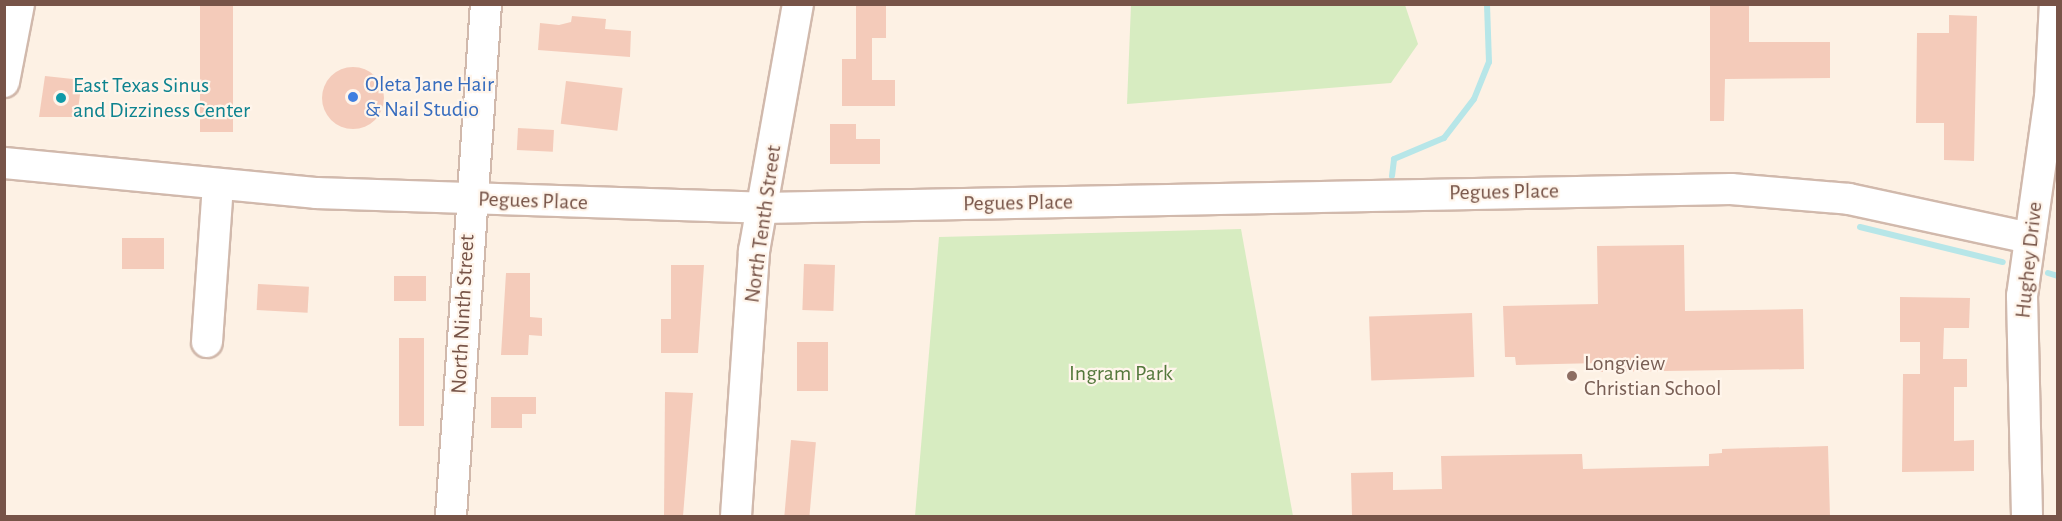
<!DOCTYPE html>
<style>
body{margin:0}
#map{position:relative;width:2062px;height:521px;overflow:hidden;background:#fdf1e4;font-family:"Alegreya Sans",sans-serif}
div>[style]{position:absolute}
.green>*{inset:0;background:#d7ecc1}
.stream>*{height:6px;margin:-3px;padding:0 3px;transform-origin:3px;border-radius:3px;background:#b7e6e8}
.building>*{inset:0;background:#f4cbba;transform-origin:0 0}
.round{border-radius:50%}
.roads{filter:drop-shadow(2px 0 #d1b9ac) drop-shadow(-2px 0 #d1b9ac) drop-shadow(0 2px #d1b9ac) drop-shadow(0 -2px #d1b9ac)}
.minor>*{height:30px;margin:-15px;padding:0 15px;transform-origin:15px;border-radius:15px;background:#fff}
.dots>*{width:16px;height:16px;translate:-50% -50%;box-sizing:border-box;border:3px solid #fff5eb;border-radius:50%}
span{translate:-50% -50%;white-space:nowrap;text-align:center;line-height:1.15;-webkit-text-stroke:4.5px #fff5eb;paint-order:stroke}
.shop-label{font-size:22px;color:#366cbe}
.left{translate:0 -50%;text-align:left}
.culture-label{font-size:22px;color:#0d838f}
.street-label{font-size:22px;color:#775448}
.education-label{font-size:22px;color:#785e54}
.park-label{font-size:22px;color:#54783c}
.frame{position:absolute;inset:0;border:6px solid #775448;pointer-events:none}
</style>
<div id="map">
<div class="green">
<div style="clip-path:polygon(1131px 5px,1405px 5px,1418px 44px,1391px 83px,1127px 104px)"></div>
<div style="clip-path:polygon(1241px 229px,1293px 516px,915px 516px,939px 237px)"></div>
</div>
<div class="stream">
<div style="left:1392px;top:176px;width:17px;rotate:-83deg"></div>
<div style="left:1394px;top:159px;width:54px;rotate:-22.8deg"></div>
<div style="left:1444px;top:138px;width:49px;rotate:-52.4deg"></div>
<div style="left:1474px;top:99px;width:40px;rotate:-68deg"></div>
<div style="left:1489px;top:62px;width:58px;rotate:-92deg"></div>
<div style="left:1860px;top:227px;width:147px;rotate:13.8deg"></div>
<div style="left:2048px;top:273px;width:10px;rotate:17deg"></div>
</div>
<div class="building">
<div style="left:200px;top:4px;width:33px;height:128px"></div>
<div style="clip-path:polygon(856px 4px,886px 4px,886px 38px,872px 38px,872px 80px,895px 80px,895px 106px,842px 106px,842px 59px,856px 59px)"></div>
<div style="clip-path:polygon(1710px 4px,1749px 4px,1749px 42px,1830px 42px,1830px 78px,1725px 79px,1724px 121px,1710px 121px)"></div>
<div style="clip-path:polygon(1949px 15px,1977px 16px,1974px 161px,1944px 160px,1944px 123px,1916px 123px,1917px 33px,1949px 33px)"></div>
<div style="clip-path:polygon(572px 16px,606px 19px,605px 29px,631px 31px,630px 57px,538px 50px,540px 23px,559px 25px,571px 22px)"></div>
<div class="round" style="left:322px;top:67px;width:62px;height:62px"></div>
<div style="clip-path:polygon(45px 76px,82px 80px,77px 117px,39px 117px)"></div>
<div style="left:566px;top:81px;width:57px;height:43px;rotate:7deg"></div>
<div style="clip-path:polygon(830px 124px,856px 124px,856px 139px,880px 139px,880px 164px,830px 164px)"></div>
<div style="left:518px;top:128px;width:36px;height:22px;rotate:3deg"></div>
<div style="left:122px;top:238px;width:42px;height:31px"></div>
<div style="clip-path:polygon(1684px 245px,1685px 311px,1803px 309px,1804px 369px,1600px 372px,1600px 363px,1516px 365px,1515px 357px,1505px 357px,1503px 306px,1598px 304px,1597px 246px)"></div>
<div style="left:804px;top:264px;width:31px;height:46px;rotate:2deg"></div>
<div style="clip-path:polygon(671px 265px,704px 265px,698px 353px,661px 353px,661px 319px,671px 319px)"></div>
<div style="clip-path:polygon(506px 273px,530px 273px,530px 317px,542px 318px,542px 336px,529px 335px,528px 355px,501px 355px)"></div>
<div style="left:394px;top:276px;width:32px;height:25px"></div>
<div style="left:258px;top:284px;width:51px;height:26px;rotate:3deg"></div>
<div style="clip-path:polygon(1900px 297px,1970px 298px,1969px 328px,1944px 328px,1943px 359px,1967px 359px,1967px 387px,1954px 387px,1954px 441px,1974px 440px,1974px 471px,1902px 472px,1903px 374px,1920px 374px,1920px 342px,1900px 342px)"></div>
<div style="left:1472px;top:313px;width:64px;height:103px;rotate:88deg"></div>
<div style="left:399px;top:338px;width:25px;height:88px"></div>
<div style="left:797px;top:342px;width:31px;height:49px"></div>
<div style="clip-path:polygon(665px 392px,693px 393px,683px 516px,664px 516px)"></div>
<div style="clip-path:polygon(491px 397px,536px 397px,536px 414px,522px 414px,522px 428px,491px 428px)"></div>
<div style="left:791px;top:440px;width:25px;height:76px;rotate:5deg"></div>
<div style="clip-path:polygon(1828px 446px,1830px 516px,1352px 516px,1351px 473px,1393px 472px,1393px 490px,1442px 489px,1441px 456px,1582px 454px,1583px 469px,1709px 466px,1709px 454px,1722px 453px,1722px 449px)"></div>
</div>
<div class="roads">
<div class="minor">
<div style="left:4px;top:82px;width:79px;rotate:-79.1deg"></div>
<div style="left:4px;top:163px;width:313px;rotate:5.5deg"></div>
<div style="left:316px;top:193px;width:447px;rotate:1.9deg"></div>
<div style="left:763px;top:208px;width:968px;rotate:-1.12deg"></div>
<div style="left:1731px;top:189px;width:118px;rotate:4.8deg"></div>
<div style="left:1849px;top:199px;width:185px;rotate:12.2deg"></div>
<div style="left:207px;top:342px;width:156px;rotate:-86deg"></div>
<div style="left:451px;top:516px;width:513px;rotate:-86.09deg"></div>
<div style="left:736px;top:516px;width:266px;rotate:-86.1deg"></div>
<div style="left:754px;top:251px;width:251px;rotate:-79.9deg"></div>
<div style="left:2027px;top:516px;width:220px;rotate:-91.3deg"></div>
<div style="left:2022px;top:296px;width:200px;rotate:-82deg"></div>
<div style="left:2050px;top:98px;width:94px;rotate:-87deg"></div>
</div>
</div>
<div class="dots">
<div style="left:353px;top:97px;background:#3f7fe0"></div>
<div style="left:61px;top:98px;background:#0f9aa8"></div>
<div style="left:1572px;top:376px;background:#8d6e63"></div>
</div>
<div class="shop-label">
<span class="left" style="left:365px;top:97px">Oleta Jane Hair<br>&amp; Nail Studio</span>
</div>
<div class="culture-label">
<span class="left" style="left:73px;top:98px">East Texas Sinus<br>and Dizziness Center</span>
</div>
<div class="street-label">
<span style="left:1504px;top:192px;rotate:-1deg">Pegues Place</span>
<span style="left:533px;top:201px;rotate:2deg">Pegues Place</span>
<span style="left:1018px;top:203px;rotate:-1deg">Pegues Place</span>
<span style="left:763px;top:224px;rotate:-82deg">North Tenth Street</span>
<span style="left:2029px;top:260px;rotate:-84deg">Hughey Drive</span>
<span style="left:463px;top:314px;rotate:-87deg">North Ninth Street</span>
</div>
<div class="education-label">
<span class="left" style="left:1584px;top:376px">Longview<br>Christian School</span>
</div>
<div class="park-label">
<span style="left:1121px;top:374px">Ingram Park</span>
</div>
<div class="frame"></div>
</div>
